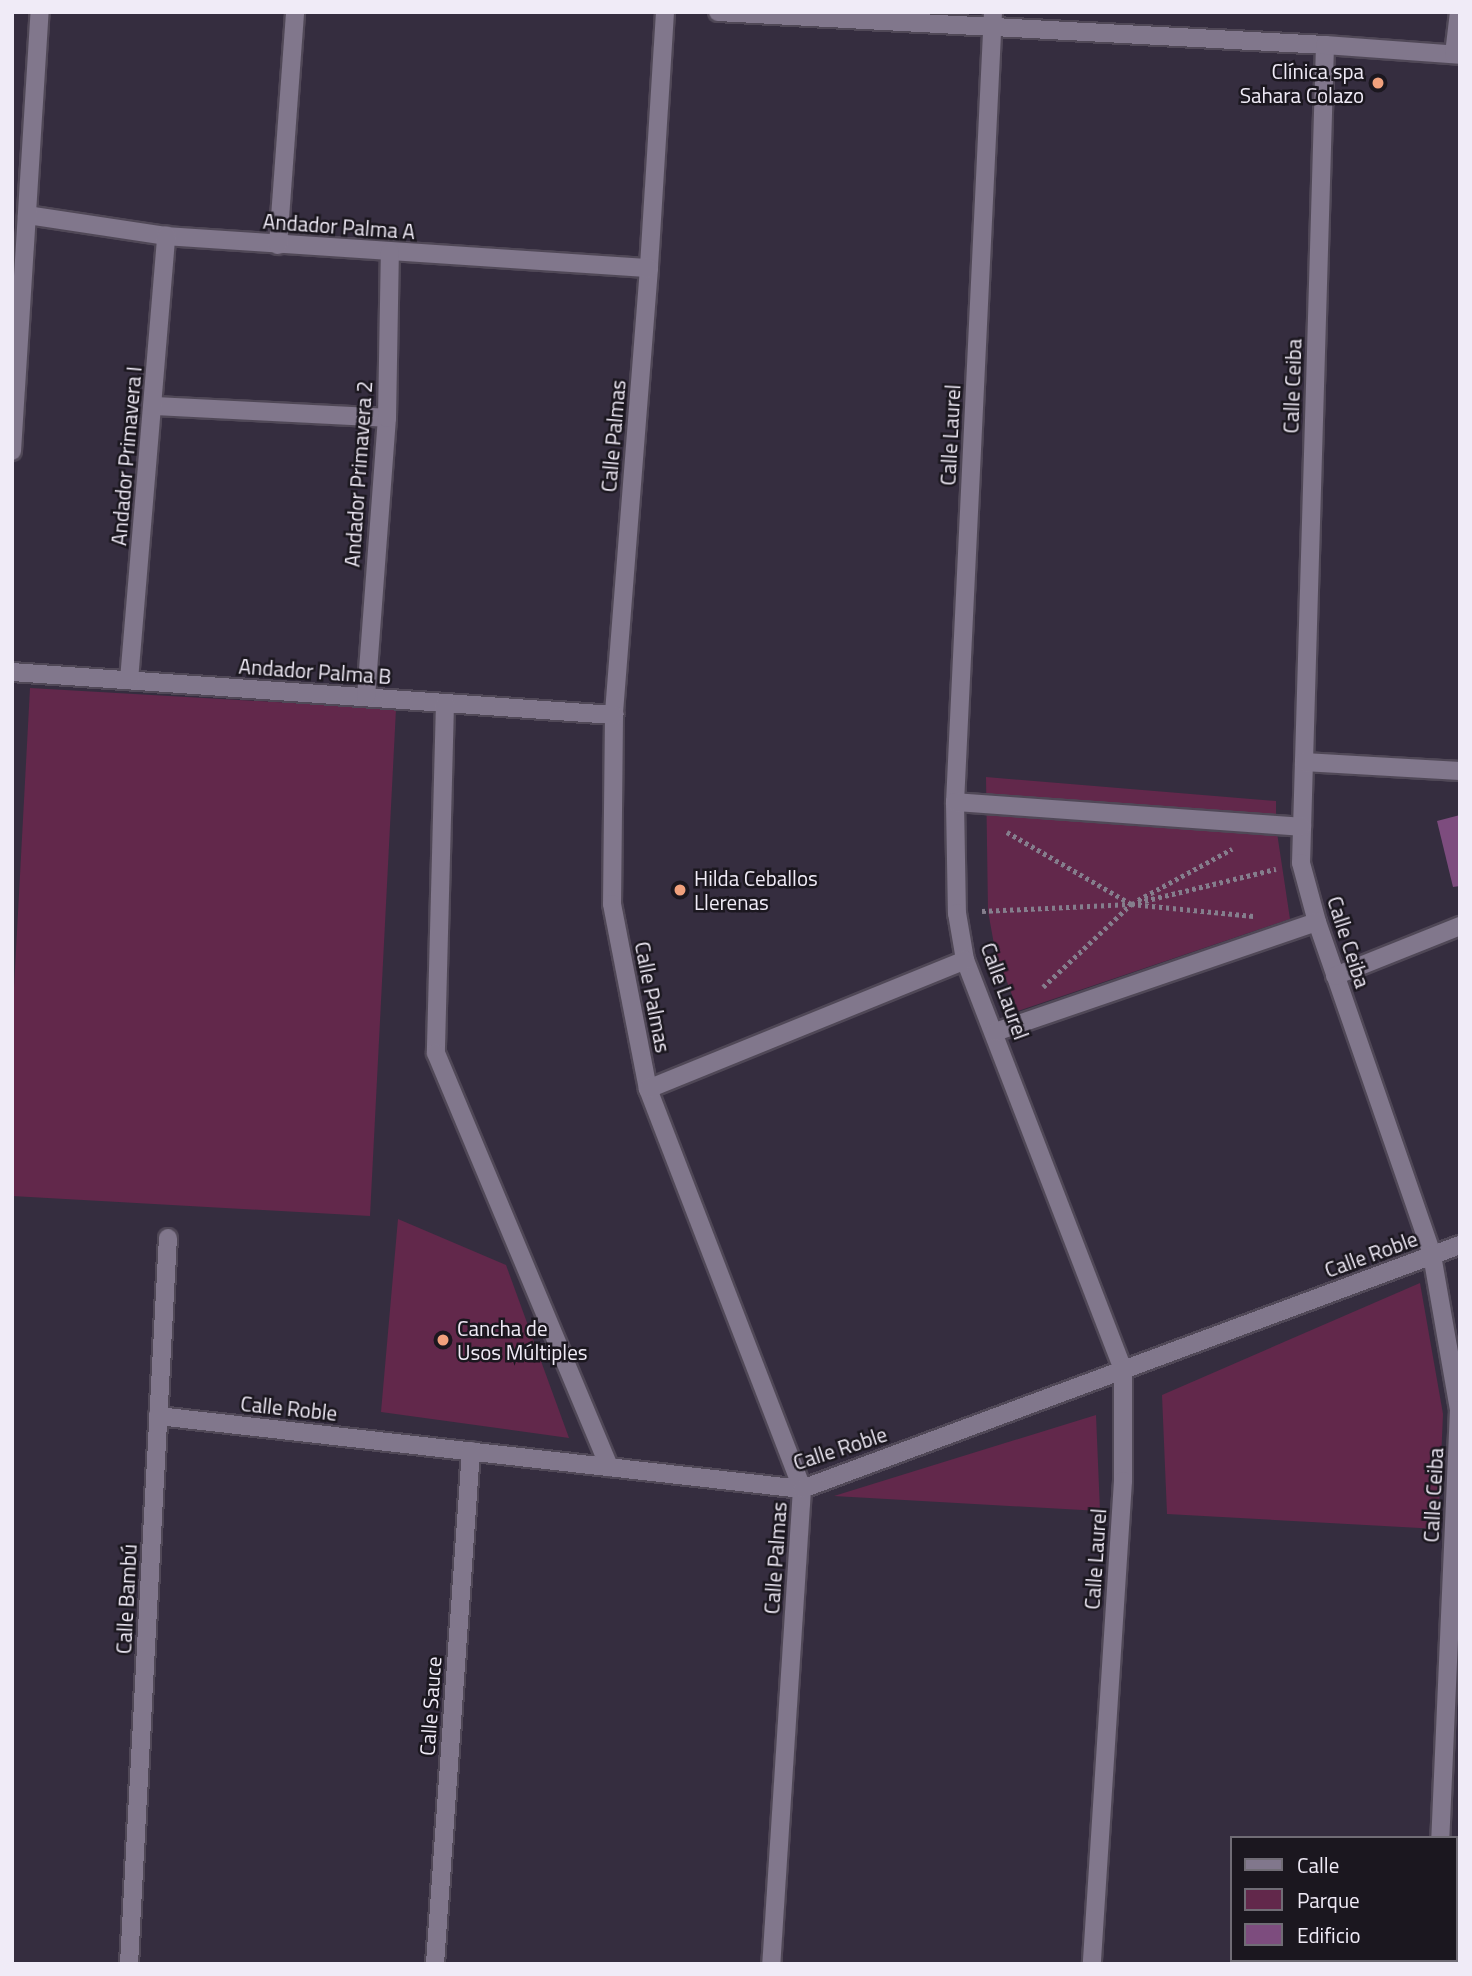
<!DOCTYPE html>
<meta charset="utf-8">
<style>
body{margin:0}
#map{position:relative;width:1472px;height:1976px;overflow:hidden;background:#352d3f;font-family:"Titillium Web",sans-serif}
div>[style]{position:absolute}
.green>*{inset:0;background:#62284b}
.building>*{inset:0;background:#7d4c7e}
.path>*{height:4.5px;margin-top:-2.25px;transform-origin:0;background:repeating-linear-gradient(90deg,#857e8d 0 3.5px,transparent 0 7px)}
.roads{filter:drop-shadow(2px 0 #504857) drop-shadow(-2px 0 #504857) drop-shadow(0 2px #504857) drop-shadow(0 -2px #504857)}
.street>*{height:18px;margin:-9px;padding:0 9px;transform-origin:9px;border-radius:9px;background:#81778c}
.secondary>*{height:18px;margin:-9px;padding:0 9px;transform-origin:9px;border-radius:9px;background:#81778c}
.dots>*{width:19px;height:19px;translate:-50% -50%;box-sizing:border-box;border:4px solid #1b171f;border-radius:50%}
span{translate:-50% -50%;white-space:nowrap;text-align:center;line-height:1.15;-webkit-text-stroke:5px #1b171f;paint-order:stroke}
.poi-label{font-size:21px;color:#f0ebf7}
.right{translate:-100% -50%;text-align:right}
.left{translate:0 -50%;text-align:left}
.street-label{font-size:21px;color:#f0ebf7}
.frame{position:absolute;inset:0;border:14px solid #f0ebf7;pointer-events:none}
.legend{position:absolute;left:1230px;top:1836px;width:228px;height:126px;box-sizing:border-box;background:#1b171f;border:2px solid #706c75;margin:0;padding:9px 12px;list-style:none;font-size:21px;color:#f0ebf7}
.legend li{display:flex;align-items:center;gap:14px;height:35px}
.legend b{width:35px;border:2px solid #706c75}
</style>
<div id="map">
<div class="green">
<div style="clip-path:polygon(30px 688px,396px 709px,370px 1216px,12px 1196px,12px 1025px)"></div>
<div style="clip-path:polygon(986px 777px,1276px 801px,1276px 826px,1290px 919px,1018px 1011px,995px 950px,988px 911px)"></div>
<div style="clip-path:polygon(398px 1219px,506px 1265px,569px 1438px,381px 1412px)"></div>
<div style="clip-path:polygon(1420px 1283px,1443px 1414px,1438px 1529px,1167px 1514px,1162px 1395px)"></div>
<div style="clip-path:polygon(1096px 1415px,1100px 1511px,834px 1496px)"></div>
</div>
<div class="building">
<div style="clip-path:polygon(1460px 815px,1460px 886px,1453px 887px,1437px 821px)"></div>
</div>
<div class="path">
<div style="left:1007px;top:832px;width:143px;rotate:30.1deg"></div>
<div style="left:1131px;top:904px;width:149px;rotate:-13.6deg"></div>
<div style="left:1138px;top:900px;width:107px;rotate:-28.5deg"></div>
<div style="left:982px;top:911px;width:149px;rotate:-2.7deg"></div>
<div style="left:1131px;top:904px;width:123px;rotate:5.6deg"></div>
<div style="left:1043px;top:987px;width:121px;rotate:-43.3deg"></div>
</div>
<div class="roads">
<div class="street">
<div style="left:665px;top:12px;width:256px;rotate:93.6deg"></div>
<div style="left:649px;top:268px;width:448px;rotate:94.5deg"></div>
<div style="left:614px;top:715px;width:189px;rotate:90.6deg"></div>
<div style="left:612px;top:904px;width:188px;rotate:79deg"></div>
<div style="left:648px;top:1089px;width:429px;rotate:68.9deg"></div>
<div style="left:802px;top:1489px;width:476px;rotate:93.7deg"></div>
<div style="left:993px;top:12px;width:791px;rotate:92.75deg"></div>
<div style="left:955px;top:802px;width:111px;rotate:89deg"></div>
<div style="left:957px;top:913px;width:48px;rotate:80.3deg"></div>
<div style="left:965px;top:960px;width:439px;rotate:68.9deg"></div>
<div style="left:1123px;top:1370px;width:111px;rotate:90deg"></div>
<div style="left:1123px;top:1481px;width:484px;rotate:93.7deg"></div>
<div style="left:1325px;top:45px;width:818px;rotate:91.68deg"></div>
<div style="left:1301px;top:863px;width:61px;rotate:74.8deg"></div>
<div style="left:1317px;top:922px;width:352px;rotate:70.9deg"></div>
<div style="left:1432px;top:1255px;width:157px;rotate:80.1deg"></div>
<div style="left:1459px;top:1410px;width:428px;rotate:92.5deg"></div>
<div style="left:27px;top:215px;width:141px;rotate:8.6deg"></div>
<div style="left:166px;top:236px;width:484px;rotate:3.8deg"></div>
<div style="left:278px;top:245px;width:234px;rotate:-85.8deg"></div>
<div style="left:154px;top:406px;width:233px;rotate:2.9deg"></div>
<div style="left:12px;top:451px;width:440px;rotate:-86.4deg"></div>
<div style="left:12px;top:672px;width:604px;rotate:4.09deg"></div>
<div style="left:129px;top:680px;width:446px;rotate:-85.2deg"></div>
<div style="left:366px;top:697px;width:280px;rotate:-85.7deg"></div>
<div style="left:387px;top:418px;width:166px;rotate:-89deg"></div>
<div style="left:445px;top:703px;width:350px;rotate:91.5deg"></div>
<div style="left:436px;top:1053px;width:449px;rotate:67.3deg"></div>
<div style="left:1304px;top:762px;width:156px;rotate:3.3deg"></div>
<div style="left:955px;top:802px;width:348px;rotate:4.1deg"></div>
<div style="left:1335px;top:976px;width:135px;rotate:-21.8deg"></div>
<div style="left:995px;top:1032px;width:340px;rotate:-18.9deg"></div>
<div style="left:648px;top:1089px;width:342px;rotate:-22.1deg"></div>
<div style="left:158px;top:1416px;width:648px;rotate:6.47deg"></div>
<div style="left:802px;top:1489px;width:702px;rotate:-20.35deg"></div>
<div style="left:129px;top:1964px;width:727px;rotate:-86.93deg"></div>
<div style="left:435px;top:1964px;width:514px;rotate:-85.99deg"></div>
<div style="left:1435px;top:1964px;width:4px;rotate:-90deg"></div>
</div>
<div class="secondary">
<div style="left:718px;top:12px;width:608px;rotate:3.11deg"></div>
<div style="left:1325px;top:45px;width:135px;rotate:4.2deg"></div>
<div style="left:1454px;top:54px;width:42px;rotate:-83.2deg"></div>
</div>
</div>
<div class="dots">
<div style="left:1378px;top:83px;background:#f1a17d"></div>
<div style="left:680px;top:890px;background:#f1a17d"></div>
<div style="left:443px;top:1340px;background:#f1a17d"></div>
</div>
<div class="poi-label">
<span class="right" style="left:1364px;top:83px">Clínica spa<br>Sahara Colazo</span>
<span class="left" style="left:694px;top:890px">Hilda Ceballos<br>Llerenas</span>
<span class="left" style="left:457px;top:1340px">Cancha de<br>Usos Múltiples</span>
</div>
<div class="street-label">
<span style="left:339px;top:226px;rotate:4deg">Andador Palma A</span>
<span style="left:1292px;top:386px;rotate:-88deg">Calle Ceiba</span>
<span style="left:950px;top:435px;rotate:-87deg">Calle Laurel</span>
<span style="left:613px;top:436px;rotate:-85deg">Calle Palmas</span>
<span style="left:126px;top:456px;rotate:-85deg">Andador Primavera I</span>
<span style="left:358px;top:474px;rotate:-86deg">Andador Primavera 2</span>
<span style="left:315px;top:671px;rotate:4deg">Andador Palma B</span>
<span style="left:1349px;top:942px;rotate:72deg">Calle Ceiba</span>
<span style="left:1005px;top:991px;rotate:70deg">Calle Laurel</span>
<span style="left:653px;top:997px;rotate:79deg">Calle Palmas</span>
<span style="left:1371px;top:1254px;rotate:-20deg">Calle Roble</span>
<span style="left:289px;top:1408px;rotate:6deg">Calle Roble</span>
<span style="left:840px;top:1448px;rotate:-18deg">Calle Roble</span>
<span style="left:1433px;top:1495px;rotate:-87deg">Calle Ceiba</span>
<span style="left:775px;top:1558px;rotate:-86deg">Calle Palmas</span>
<span style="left:1095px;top:1559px;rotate:-86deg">Calle Laurel</span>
<span style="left:126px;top:1599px;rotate:-87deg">Calle Bambú</span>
<span style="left:430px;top:1706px;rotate:-86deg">Calle Sauce</span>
</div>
<div class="frame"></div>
<ul class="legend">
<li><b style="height:9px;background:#81778c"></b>Calle</li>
<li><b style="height:19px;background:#62284b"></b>Parque</li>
<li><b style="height:19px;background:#7d4c7e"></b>Edificio</li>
</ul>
</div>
